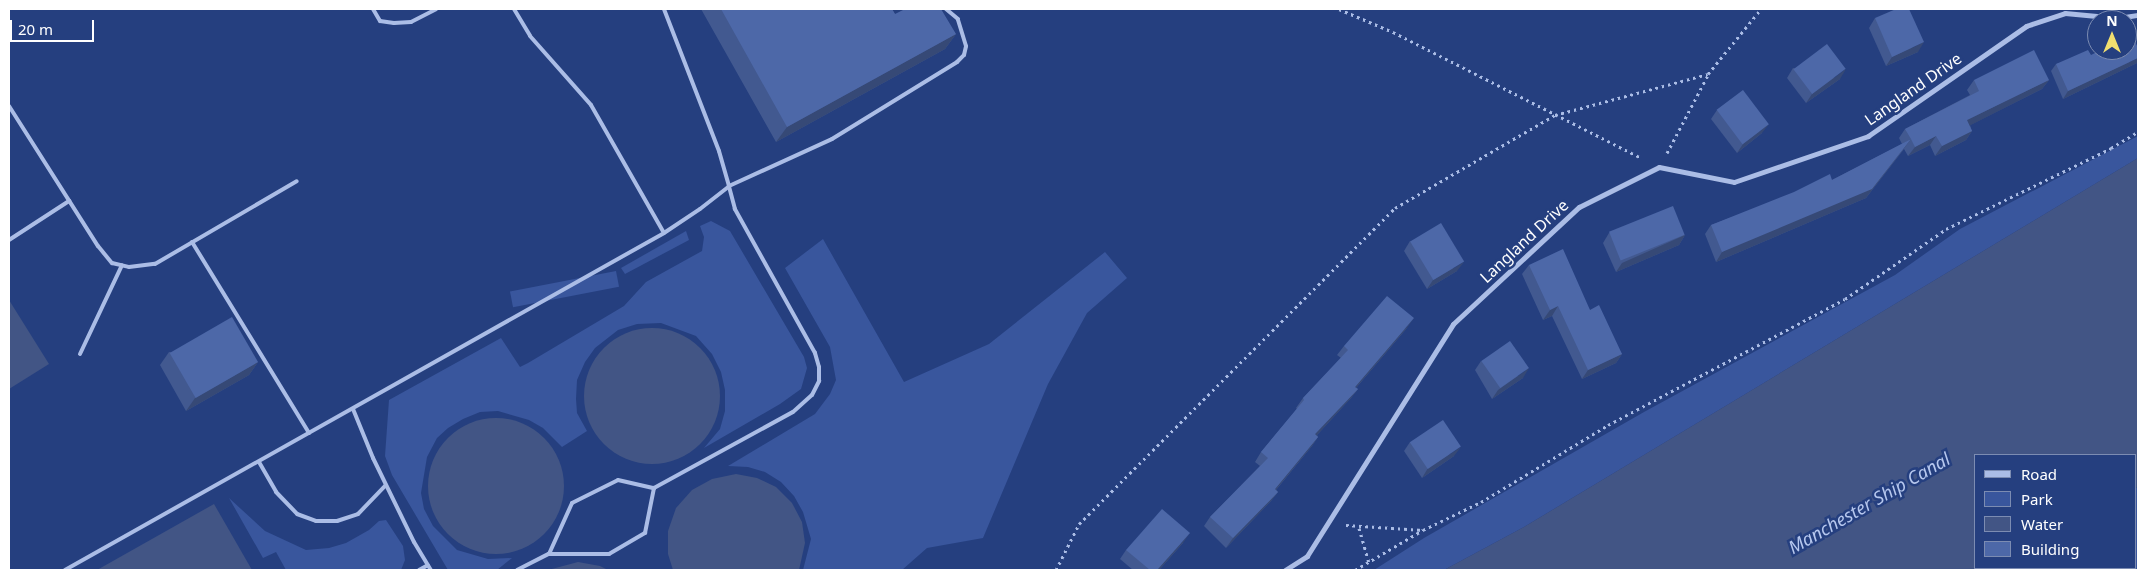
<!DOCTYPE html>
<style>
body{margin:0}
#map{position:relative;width:2147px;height:579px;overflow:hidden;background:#253f7f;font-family:"Noto Sans",sans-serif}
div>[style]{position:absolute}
.green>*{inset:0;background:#39569d;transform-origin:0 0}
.water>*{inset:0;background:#425585}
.round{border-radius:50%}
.path>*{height:3px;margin-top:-1.5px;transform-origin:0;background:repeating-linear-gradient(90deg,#abbde6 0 2.5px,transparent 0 6.5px)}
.service>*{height:4px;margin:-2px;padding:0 2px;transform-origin:2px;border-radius:2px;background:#abbde6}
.minor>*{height:5px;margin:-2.5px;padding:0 2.5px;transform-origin:2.5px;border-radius:2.5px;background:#abbde6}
.wall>*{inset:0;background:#425990}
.shaded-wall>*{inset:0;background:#364976}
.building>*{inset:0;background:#4d68a8;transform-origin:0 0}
span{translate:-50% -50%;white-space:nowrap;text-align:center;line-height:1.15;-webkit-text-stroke:5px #253f7f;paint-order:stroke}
.street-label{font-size:16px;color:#fff}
.water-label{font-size:18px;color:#b6c7ee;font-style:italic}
.frame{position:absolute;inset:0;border:10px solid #fff;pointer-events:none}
.legend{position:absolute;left:1974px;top:454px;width:162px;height:115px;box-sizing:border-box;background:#253f7f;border:1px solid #7c8cb2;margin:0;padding:6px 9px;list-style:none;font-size:15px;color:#fff}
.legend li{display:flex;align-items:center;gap:10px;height:25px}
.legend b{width:25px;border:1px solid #7c8cb2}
.north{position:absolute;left:2087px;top:10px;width:50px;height:50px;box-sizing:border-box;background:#253f7f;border:1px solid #7c8cb2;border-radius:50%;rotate:0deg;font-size:14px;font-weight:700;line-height:20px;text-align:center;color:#fff}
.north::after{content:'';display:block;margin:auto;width:18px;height:22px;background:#f0de6f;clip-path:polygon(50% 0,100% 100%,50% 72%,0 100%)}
.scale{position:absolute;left:10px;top:20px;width:84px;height:22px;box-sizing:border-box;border:2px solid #fff;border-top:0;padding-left:6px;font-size:15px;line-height:18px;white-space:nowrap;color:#fff;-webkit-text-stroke:4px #253f7f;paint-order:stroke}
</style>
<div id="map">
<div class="green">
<div style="clip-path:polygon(2138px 136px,2138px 158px,1524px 527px,1444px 570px,1374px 570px,1424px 538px,1644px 412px,1895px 275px,1960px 229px)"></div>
<div style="clip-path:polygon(711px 221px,730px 231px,804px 357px,807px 368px,801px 389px,780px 404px,704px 448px,720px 429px,725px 411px,725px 390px,721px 372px,712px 354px,696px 336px,661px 323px,637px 324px,618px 330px,595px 348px,585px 362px,577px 380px,576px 399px,577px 413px,587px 431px,562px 447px,543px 428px,529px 420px,498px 411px,480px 412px,463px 419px,448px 428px,437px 438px,427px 457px,421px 493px,424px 509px,433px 526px,457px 550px,488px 559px,512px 558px,497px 570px,448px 570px,392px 475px,385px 456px,389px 400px,501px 338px,520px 367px,528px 363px,624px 306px,646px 282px,702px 251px,704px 237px,700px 226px)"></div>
<div style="clip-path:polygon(686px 231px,689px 240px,625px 274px,621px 268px)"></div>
<div style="clip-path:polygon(823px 239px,904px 382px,989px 344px,1105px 252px,1127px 278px,1087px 313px,1048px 384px,983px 538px,927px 548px,902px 570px,803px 570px,811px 539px,803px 512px,794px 496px,781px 482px,765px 472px,748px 467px,728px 466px,815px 414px,830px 394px,836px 380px,830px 347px,785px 268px)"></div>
<div style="left:616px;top:271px;width:16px;height:108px;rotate:79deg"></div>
<div style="clip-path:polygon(2138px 487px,2138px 570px,1988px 570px,1993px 568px,2136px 568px,2136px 488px)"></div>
<div style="clip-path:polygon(229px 498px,265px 531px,306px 550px,329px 548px,346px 543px,369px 530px,379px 521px,386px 520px,403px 546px,405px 560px,401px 570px,286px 570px,276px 552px,263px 558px)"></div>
</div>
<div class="water">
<div style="clip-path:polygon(2138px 158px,2138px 487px,2136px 488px,2136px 455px,1976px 455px,1976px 568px,1993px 568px,1988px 570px,1444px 570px,1524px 527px)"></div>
<div style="clip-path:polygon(9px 300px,49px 364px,9px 389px)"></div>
<div class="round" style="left:584px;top:328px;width:136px;height:136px"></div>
<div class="round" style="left:428px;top:418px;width:136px;height:136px"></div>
<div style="clip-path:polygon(736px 474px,757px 478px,776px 487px,792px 503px,802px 522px,805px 543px,799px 570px,673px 570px,668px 554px,668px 531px,676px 508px,692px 490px,712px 479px)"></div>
<div style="clip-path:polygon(214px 504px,252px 570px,97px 570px)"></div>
<div style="clip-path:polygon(578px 562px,600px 566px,608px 570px,548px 570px)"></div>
</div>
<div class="path">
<div style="left:1339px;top:9px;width:59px;rotate:23.1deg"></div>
<div style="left:1393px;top:32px;width:278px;rotate:26.9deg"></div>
<div style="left:1667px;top:153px;width:88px;rotate:-62.3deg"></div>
<div style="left:1346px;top:525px;width:77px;rotate:3.7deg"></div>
<div style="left:1423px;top:530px;width:64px;rotate:-25.8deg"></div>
<div style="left:1481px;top:502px;width:149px;rotate:-31.2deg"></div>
<div style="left:1608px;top:425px;width:268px;rotate:-28deg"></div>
<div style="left:1845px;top:299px;width:123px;rotate:-34.7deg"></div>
<div style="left:1946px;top:229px;width:184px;rotate:-26.1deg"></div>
<div style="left:2111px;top:148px;width:31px;rotate:-31deg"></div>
<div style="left:1359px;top:528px;width:35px;rotate:74deg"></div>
<div style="left:1056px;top:570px;width:51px;rotate:-63.4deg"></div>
<div style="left:1079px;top:524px;width:447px;rotate:-45deg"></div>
<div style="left:1395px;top:208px;width:185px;rotate:-30.2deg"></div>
<div style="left:1555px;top:115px;width:158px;rotate:-15deg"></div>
<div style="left:1708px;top:74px;width:84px;rotate:-50.8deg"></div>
<div style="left:1355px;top:570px;width:79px;rotate:-30.5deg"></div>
</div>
<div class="service">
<div style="left:373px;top:9px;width:14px;rotate:60deg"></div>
<div style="left:380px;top:21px;width:14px;rotate:8deg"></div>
<div style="left:394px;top:23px;width:17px;rotate:-3deg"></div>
<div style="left:411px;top:22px;width:28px;rotate:-27deg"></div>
<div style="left:514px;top:9px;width:31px;rotate:59deg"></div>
<div style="left:530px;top:36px;width:92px;rotate:48.5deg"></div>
<div style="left:591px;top:105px;width:147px;rotate:60.3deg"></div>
<div style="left:9px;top:106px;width:166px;rotate:57.6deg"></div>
<div style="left:98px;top:246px;width:22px;rotate:51deg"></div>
<div style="left:112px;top:263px;width:17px;rotate:13deg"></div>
<div style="left:129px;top:267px;width:26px;rotate:-7deg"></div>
<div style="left:155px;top:264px;width:164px;rotate:-30.3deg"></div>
<div style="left:9px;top:240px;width:72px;rotate:-33deg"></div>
<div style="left:192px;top:242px;width:224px;rotate:58.5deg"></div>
<div style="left:80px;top:354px;width:98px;rotate:-64.7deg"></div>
<div style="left:353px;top:409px;width:53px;rotate:67.8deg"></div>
<div style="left:373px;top:458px;width:93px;rotate:64deg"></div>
<div style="left:414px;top:542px;width:33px;rotate:59deg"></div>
<div style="left:259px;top:462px;width:34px;rotate:60deg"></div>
<div style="left:276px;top:492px;width:30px;rotate:46deg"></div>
<div style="left:297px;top:514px;width:20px;rotate:20deg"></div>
<div style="left:316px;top:521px;width:21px"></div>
<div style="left:337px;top:521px;width:22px;rotate:-18deg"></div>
<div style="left:358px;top:514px;width:40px;rotate:-46deg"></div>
<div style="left:549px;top:554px;width:56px;rotate:-65.7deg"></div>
<div style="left:572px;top:503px;width:51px;rotate:-26.6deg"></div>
<div style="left:618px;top:480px;width:37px;rotate:13deg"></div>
<div style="left:654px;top:488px;width:158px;rotate:-28.7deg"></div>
<div style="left:793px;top:412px;width:25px;rotate:-42deg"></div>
<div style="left:812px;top:395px;width:16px;rotate:-63deg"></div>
<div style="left:819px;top:381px;width:14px;rotate:-90deg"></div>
<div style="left:819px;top:367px;width:15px;rotate:-106deg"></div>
<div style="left:815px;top:353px;width:165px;rotate:-119.1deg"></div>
<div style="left:735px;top:209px;width:24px;rotate:-105deg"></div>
<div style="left:729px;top:186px;width:113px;rotate:-24.5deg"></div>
<div style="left:832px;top:139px;width:147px;rotate:-31.6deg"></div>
<div style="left:957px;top:62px;width:10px;rotate:-45deg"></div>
<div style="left:964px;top:55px;width:9px;rotate:-77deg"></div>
<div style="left:966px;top:46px;width:28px;rotate:-107deg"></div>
<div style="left:958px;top:19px;width:16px;rotate:-140deg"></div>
<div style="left:65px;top:570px;width:687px;rotate:-29.36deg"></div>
<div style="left:664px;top:233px;width:43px;rotate:-33.7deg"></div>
<div style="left:700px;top:209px;width:37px;rotate:-38deg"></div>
<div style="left:729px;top:186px;width:36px;rotate:-106deg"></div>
<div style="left:719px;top:151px;width:152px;rotate:-111.2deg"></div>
<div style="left:419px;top:570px;width:10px;rotate:-29deg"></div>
<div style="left:517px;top:570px;width:36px;rotate:-27deg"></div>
<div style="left:549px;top:554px;width:60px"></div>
<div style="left:609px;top:554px;width:42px;rotate:-30.3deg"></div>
<div style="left:645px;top:533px;width:46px;rotate:-78.7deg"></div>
</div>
<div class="minor">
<div style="left:1285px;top:570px;width:26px;rotate:-32deg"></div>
<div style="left:1307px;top:556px;width:274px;rotate:-57.8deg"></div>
<div style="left:1453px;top:324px;width:172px;rotate:-42.9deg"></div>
<div style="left:1579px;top:207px;width:89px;rotate:-26.6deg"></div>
<div style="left:1659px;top:167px;width:76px;rotate:11.3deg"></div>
<div style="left:1734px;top:182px;width:142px;rotate:-18.9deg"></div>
<div style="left:1868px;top:136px;width:193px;rotate:-34.8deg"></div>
<div style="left:2026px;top:26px;width:41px;rotate:-18.4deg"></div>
<div style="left:2065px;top:13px;width:53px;rotate:5.4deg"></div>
<div style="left:2118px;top:18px;width:20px;rotate:-9deg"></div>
</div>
<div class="wall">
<div style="clip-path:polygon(701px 9px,892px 9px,895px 14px,956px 34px,945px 49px,776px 142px)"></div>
<div style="clip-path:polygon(1875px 18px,1918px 52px,1886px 66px,1869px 28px)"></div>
<div style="clip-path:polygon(2091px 55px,2137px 63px,2063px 99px,2051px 71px,2056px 64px)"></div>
<div style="clip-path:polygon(1793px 68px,1840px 79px,1806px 103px,1787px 78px)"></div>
<div style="clip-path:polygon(1974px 80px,2049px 80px,2042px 89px,1970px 125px,1972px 131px,1966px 140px,1935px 156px,1930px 145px,1908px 156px,1904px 149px,1866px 198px,1716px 262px,1705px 234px,1711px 225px,1832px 180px,1902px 144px,1899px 138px,1905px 129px,1970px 95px,1967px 90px)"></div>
<div style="clip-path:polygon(1717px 110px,1762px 133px,1737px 153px,1711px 119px)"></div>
<div style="clip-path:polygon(1609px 233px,1685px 235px,1679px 245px,1616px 272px,1603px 243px)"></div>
<div style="clip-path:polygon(1410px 241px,1457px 271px,1427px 289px,1404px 251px)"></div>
<div style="clip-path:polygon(1529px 265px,1590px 310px,1622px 354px,1616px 363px,1582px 379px,1552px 316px,1543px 320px,1522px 274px)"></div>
<div style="clip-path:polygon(1407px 328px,1356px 388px,1358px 389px,1351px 398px,1317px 435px,1318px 437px,1312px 446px,1276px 490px,1278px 492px,1271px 501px,1226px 548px,1204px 526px,1210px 517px,1260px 466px,1255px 462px,1261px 452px,1297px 409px,1296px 408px,1303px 398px,1341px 358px,1337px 355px,1344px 346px)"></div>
<div style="clip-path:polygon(169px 352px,258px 362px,249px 375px,186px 411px,160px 365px)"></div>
<div style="clip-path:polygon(1481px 361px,1523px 378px,1492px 399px,1475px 370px)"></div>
<div style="clip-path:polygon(1410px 442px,1454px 456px,1422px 478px,1404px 451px)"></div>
<div style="clip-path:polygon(1183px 543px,1159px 570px,1133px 570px,1120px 559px,1126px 550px)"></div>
</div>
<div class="shaded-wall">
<div style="clip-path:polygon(956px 34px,945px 49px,776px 142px,787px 127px)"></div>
<div style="clip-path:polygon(1924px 42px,1918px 52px,1886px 66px,1892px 57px)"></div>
<div style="clip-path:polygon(2138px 58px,2138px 62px,2137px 63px,2063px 99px,2068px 91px)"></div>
<div style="clip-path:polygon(1846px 69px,1840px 79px,1806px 103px,1812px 94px)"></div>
<div style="clip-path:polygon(2049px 80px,2042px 89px,1961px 130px,1967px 120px)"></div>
<div style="clip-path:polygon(1769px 124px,1762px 133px,1737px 153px,1743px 144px)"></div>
<div style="clip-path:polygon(1972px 131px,1966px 140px,1935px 156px,1942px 146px)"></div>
<div style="clip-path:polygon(1936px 136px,1930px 145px,1908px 156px,1915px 147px)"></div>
<div style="clip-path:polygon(1911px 139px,1866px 198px,1716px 262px,1722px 252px)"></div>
<div style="clip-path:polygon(1685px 235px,1679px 245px,1616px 272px,1622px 263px)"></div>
<div style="clip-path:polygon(1464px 262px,1457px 271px,1427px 289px,1433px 280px)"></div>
<div style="clip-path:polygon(1558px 306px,1552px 316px,1543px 320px,1550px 310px)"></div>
<div style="clip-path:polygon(1414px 318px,1407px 328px,1349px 396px,1355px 387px)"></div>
<div style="clip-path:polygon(1622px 354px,1616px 363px,1582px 379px,1588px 370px)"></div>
<div style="clip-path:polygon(258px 362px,249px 375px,186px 411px,195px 398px)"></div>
<div style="clip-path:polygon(1529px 368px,1523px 378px,1492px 399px,1498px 390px)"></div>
<div style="clip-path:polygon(1358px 389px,1351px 398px,1309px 444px,1315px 434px)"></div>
<div style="clip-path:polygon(1318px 437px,1312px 446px,1269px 498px,1275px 489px)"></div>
<div style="clip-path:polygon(1461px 447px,1454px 456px,1422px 478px,1428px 468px)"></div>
<div style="clip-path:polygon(1278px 492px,1271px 501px,1226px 548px,1233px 538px)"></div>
<div style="clip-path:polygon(1190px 533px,1183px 543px,1159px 570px,1157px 570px)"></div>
</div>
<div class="building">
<div style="clip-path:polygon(721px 9px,892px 9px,895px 14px,905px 9px,941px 9px,956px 34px,787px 127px)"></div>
<div style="clip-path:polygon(1896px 9px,1909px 9px,1924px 42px,1892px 57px,1875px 18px)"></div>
<div style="clip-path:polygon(2132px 35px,2138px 48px,2138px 58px,2068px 91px,2056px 64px,2088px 50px,2091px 55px,2101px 50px,2127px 50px,2127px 37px)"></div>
<div style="left:1827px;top:44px;width:31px;height:42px;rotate:53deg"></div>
<div style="clip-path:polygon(2034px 50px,2049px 80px,1967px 120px,1972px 131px,1942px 146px,1936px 136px,1915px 147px,1911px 139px,1872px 189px,1722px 252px,1711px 225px,1794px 192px,1830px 174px,1832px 180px,1911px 139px,1905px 129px,1979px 91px,1974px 80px)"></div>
<div style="left:1743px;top:90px;width:43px;height:33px;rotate:53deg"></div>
<div style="left:1673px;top:206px;width:31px;height:69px;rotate:68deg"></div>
<div style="left:1441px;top:223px;width:45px;height:36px;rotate:59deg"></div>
<div style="clip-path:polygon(1563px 249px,1590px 310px,1599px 305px,1622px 354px,1588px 370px,1558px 306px,1550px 310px,1529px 265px)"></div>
<div style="clip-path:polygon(1387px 296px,1414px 318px,1355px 387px,1358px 389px,1315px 434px,1318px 437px,1275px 489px,1278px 492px,1233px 538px,1210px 517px,1268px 458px,1261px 452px,1304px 400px,1303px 398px,1348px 350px,1344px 346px)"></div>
<div style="left:232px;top:317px;width:52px;height:72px;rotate:60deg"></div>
<div style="left:1510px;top:341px;width:33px;height:35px;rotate:55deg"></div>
<div style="left:1443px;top:420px;width:32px;height:40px;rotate:56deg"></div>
<div style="clip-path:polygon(1162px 509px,1190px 533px,1157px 570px,1150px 570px,1126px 550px)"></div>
</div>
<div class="street-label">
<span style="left:1913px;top:89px;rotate:-35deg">Langland Drive</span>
<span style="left:1524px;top:241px;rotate:-43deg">Langland Drive</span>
</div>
<div class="water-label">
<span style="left:1869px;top:503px;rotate:-30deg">Manchester Ship Canal</span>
</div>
<div class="frame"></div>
<ul class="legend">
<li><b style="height:6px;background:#abbde6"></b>Road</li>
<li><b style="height:14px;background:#39569d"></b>Park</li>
<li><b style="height:14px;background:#425585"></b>Water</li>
<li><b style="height:14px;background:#4d68a8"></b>Building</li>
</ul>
<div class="north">N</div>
<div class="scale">20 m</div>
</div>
